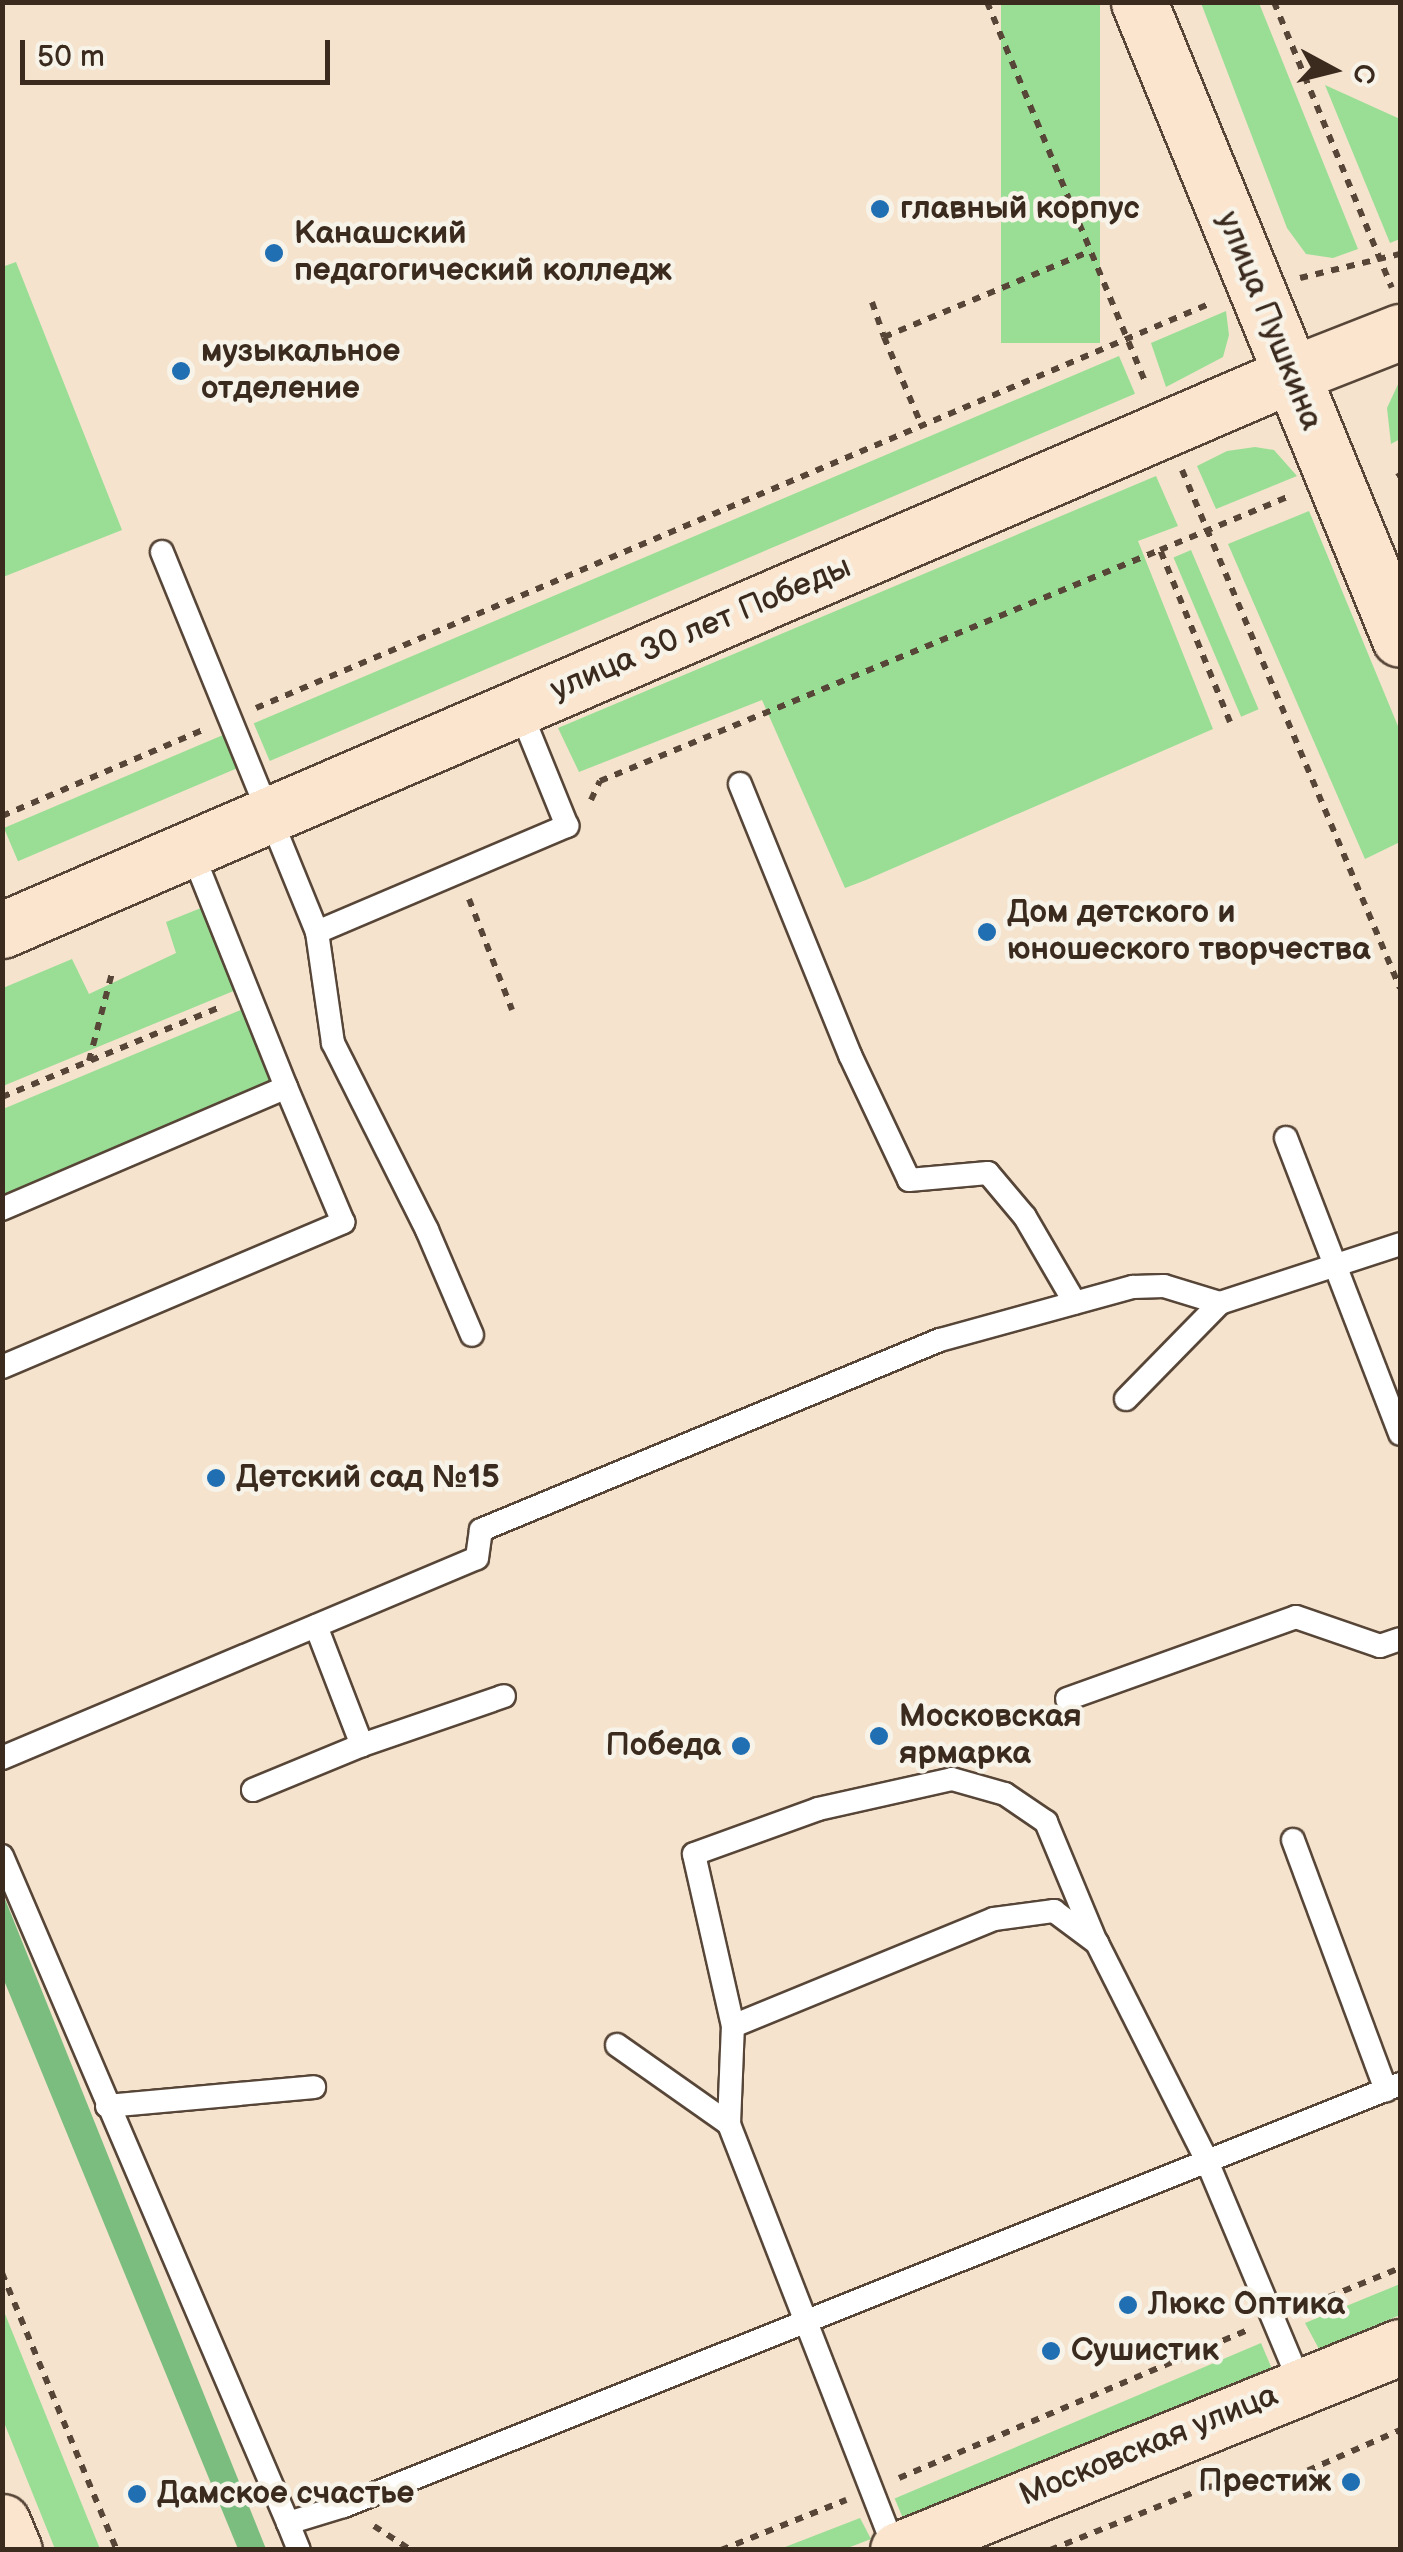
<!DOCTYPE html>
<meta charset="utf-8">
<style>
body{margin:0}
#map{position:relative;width:1403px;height:2552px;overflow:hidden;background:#f5e3cd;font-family:"Balsamiq Sans",sans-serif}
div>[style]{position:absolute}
.green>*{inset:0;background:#9ade96;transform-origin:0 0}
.forest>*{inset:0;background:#7bbd7f}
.path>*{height:6px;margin-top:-3px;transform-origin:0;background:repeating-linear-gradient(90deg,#574638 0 8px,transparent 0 16px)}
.roads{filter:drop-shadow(2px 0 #574638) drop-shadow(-2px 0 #574638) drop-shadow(0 2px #574638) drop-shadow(0 -2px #574638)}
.lane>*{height:22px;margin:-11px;padding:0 11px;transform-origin:11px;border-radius:11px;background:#fff}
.secondary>*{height:55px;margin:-27.5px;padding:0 27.5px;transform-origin:27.5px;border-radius:27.5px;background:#fbe5cf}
.dots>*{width:28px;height:28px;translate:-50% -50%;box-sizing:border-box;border:5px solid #f7f3e8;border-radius:50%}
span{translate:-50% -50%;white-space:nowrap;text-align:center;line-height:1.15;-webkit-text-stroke:9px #f7f3e8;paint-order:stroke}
.poi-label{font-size:32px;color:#3b2a1e;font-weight:700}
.left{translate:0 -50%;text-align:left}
.right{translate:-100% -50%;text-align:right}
.street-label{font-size:32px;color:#3b2a1e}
.frame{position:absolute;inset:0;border:5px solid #3b2a1e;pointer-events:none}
.north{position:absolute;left:1283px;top:20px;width:100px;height:100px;-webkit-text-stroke:8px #f7f3e8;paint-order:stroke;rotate:97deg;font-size:28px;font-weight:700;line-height:40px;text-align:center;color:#3b2a1e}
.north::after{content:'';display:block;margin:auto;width:35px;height:45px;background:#3b2a1e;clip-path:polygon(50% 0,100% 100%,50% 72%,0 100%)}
.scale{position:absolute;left:20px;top:40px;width:310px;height:45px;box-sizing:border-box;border:5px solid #3b2a1e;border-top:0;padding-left:12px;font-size:30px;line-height:35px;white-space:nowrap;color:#3b2a1e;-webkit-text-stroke:8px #f7f3e8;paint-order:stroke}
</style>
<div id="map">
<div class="green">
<div style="left:1001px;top:3px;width:99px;height:340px"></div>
<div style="clip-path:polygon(1201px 3px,1259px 3px,1358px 249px,1333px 258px,1306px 254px,1287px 228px)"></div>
<div style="clip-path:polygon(1325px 85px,1400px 119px,1400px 239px,1390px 243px)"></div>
<div style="clip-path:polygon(16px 262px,122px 530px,3px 577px,2px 267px)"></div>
<div style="clip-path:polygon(1226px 311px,1229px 335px,1223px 357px,1166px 387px,1151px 343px)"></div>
<div style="left:1119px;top:356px;width:41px;height:940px;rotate:67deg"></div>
<div style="clip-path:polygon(1400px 380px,1400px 439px,1391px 444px,1387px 408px)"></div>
<div style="clip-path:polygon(1255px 447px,1274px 450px,1297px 476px,1216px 509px,1197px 466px,1227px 451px)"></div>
<div style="clip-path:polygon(1156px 476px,1178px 526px,1138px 541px,1213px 729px,866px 880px,845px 888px,762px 700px,579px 772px,558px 728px)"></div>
<div style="clip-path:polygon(1309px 511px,1400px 731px,1400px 842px,1365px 859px,1228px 544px)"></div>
<div style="left:1191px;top:550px;width:173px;height:19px;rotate:67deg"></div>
<div style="left:223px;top:735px;width:36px;height:238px;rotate:67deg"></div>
<div style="clip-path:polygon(201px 908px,236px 990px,3px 1086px,3px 988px,72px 959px,89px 994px,176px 953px,166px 922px)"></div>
<div style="clip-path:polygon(243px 1009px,273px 1081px,3px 1196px,3px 1109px)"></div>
<div style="clip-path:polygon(1400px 2284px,1400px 2315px,1319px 2349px,1305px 2323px)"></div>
<div style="clip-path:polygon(3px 2309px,100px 2549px,55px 2549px,3px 2420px)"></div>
<div style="left:1261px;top:2343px;width:30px;height:398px;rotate:67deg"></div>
<div style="clip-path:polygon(860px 2518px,871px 2539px,845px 2549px,780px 2549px)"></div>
</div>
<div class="forest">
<div style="clip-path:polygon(3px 1894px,266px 2549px,238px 2549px,3px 1978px)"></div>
</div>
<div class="path">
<div style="left:987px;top:2px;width:414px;rotate:67.4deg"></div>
<div style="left:1274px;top:2px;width:309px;rotate:67.6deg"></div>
<div style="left:1300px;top:278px;width:103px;rotate:-13.5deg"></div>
<div style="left:872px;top:302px;width:37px;rotate:71deg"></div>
<div style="left:884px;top:337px;width:224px;rotate:-22.6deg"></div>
<div style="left:884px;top:337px;width:95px;rotate:67deg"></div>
<div style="left:1182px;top:470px;width:562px;rotate:67.18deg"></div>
<div style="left:1397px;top:477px;width:4px;rotate:-34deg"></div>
<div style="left:256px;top:708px;width:1037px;rotate:-22.98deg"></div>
<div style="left:1230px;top:722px;width:186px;rotate:-112.1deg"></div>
<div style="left:1160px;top:550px;width:143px;rotate:-22.6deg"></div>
<div style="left:591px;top:800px;width:21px;rotate:-65deg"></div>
<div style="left:600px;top:781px;width:606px;rotate:-22.42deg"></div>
<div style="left:2px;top:816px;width:219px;rotate:-23.2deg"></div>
<div style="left:469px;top:899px;width:119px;rotate:68.8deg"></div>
<div style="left:89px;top:1061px;width:91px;rotate:-75.4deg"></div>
<div style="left:2px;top:1097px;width:239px;rotate:-22.4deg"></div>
<div style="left:2px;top:2273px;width:300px;rotate:67.5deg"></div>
<div style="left:1299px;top:2309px;width:109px;rotate:-22.1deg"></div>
<div style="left:899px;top:2478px;width:377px;rotate:-23deg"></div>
<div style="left:374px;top:2526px;width:44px;rotate:33deg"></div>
<div style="left:721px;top:2550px;width:135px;rotate:-21.8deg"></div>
<div style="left:1050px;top:2550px;width:169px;rotate:-21.9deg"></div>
<div style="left:1207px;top:2487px;width:87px;rotate:-6.6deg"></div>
<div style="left:1293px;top:2477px;width:117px;rotate:-23.7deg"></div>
</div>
<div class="roads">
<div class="lane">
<div style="left:162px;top:552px;width:410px;rotate:67.8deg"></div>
<div style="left:317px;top:932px;width:272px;rotate:-23deg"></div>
<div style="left:567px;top:826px;width:127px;rotate:-112.1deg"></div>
<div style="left:740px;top:784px;width:292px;rotate:67.9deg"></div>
<div style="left:850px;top:1055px;width:138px;rotate:64.7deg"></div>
<div style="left:909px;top:1180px;width:79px;rotate:-5.1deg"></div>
<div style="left:988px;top:1173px;width:57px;rotate:49.9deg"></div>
<div style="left:1025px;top:1217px;width:99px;rotate:59.8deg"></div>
<div style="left:317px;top:932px;width:112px;rotate:81.8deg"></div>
<div style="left:333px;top:1043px;width:209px;rotate:63.3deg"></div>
<div style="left:427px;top:1230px;width:114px;rotate:66.8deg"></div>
<div style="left:1286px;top:1138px;width:317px;rotate:68.9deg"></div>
<div style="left:2px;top:1209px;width:309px;rotate:-23.2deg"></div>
<div style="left:286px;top:1087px;width:256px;rotate:-111.8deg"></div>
<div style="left:2px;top:1367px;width:371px;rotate:-23deg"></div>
<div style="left:343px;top:1222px;width:147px;rotate:-112.9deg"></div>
<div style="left:1126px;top:1399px;width:134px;rotate:-45.6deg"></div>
<div style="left:1220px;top:1303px;width:189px;rotate:-18.1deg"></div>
<div style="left:316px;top:1626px;width:128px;rotate:68.9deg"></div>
<div style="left:1067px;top:1699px;width:243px;rotate:-19.7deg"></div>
<div style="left:1296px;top:1617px;width:89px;rotate:19deg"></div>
<div style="left:1380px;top:1646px;width:21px;rotate:-19deg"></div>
<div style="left:2px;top:1758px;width:515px;rotate:-22.83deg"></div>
<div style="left:477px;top:1558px;width:28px;rotate:-82deg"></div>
<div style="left:481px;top:1530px;width:497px;rotate:-22.5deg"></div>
<div style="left:940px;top:1340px;width:200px;rotate:-15.4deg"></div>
<div style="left:1133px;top:1287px;width:31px;rotate:-2deg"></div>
<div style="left:1164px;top:1286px;width:59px;rotate:16.9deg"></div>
<div style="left:253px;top:1790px;width:118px;rotate:-22.4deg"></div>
<div style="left:362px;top:1745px;width:150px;rotate:-19deg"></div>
<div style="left:1293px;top:1840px;width:267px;rotate:69.6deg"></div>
<div style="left:2px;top:1856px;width:726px;rotate:66.79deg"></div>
<div style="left:288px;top:2523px;width:59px;rotate:-16.9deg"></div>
<div style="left:344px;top:2506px;width:1137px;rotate:-21.78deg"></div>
<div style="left:733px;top:2026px;width:176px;rotate:-102.8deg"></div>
<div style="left:694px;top:1854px;width:132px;rotate:-19.9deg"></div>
<div style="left:818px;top:1809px;width:137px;rotate:-12.6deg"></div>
<div style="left:952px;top:1779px;width:55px;rotate:15.8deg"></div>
<div style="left:1005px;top:1794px;width:50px;rotate:34.3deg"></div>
<div style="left:1046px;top:1822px;width:128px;rotate:67.4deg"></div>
<div style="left:617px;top:2045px;width:137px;rotate:35.2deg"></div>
<div style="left:107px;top:2106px;width:208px;rotate:-5.2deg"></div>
<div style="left:288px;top:2523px;width:29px;rotate:68deg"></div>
<div style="left:895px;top:2550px;width:457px;rotate:-111.3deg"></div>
<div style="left:729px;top:2124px;width:98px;rotate:-87.7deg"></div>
<div style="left:733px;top:2026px;width:282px;rotate:-22.3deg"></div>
<div style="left:994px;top:1919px;width:61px;rotate:-7.6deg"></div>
<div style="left:1054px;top:1911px;width:54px;rotate:36.7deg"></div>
<div style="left:1097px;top:1943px;width:242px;rotate:63.2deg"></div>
<div style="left:1206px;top:2159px;width:243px;rotate:67.2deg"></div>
</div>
<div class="secondary">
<div style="left:1139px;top:2px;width:688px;rotate:67.72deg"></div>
<div style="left:2px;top:930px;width:1402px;rotate:-23.31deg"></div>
<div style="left:1290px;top:375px;width:118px;rotate:-21.4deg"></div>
<div style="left:2px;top:2522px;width:30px;rotate:67deg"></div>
<div style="left:898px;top:2550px;width:541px;rotate:-22.02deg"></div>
</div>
</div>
<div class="dots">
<div style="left:880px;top:209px;background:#1f6fb2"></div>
<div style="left:274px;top:253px;background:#1f6fb2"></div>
<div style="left:181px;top:371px;background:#1f6fb2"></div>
<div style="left:987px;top:932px;background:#1f6fb2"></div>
<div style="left:216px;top:1478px;background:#1f6fb2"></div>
<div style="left:879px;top:1736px;background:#1f6fb2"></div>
<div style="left:741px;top:1746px;background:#1f6fb2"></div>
<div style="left:1128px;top:2305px;background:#1f6fb2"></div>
<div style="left:1051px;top:2351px;background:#1f6fb2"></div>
<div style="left:1351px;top:2482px;background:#1f6fb2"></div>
<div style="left:137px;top:2494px;background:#1f6fb2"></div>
</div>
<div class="poi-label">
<span class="left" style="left:900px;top:209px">главный корпус</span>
<span class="left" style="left:294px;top:253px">Канашский<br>педагогический колледж</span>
<span class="left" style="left:201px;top:371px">музыкальное<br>отделение</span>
<span class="left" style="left:1007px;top:932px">Дом детского и<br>юношеского творчества</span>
<span class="left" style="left:236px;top:1478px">Детский сад №15</span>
<span class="left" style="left:899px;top:1736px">Московская<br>ярмарка</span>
<span class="right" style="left:721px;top:1746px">Победа</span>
<span class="left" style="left:1148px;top:2305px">Люкс Оптика</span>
<span class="left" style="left:1071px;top:2351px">Сушистик</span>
<span class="right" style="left:1331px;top:2482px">Престиж</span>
<span class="left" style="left:157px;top:2494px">Дамское счастье</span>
</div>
<div class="street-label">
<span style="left:1269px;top:321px;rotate:68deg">улица Пушкина</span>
<span style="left:701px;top:629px;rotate:-23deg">улица 30 лет Победы</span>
<span style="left:1149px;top:2446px;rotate:-22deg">Московская улица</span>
</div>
<div class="frame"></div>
<div class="north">С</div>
<div class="scale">50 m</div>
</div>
